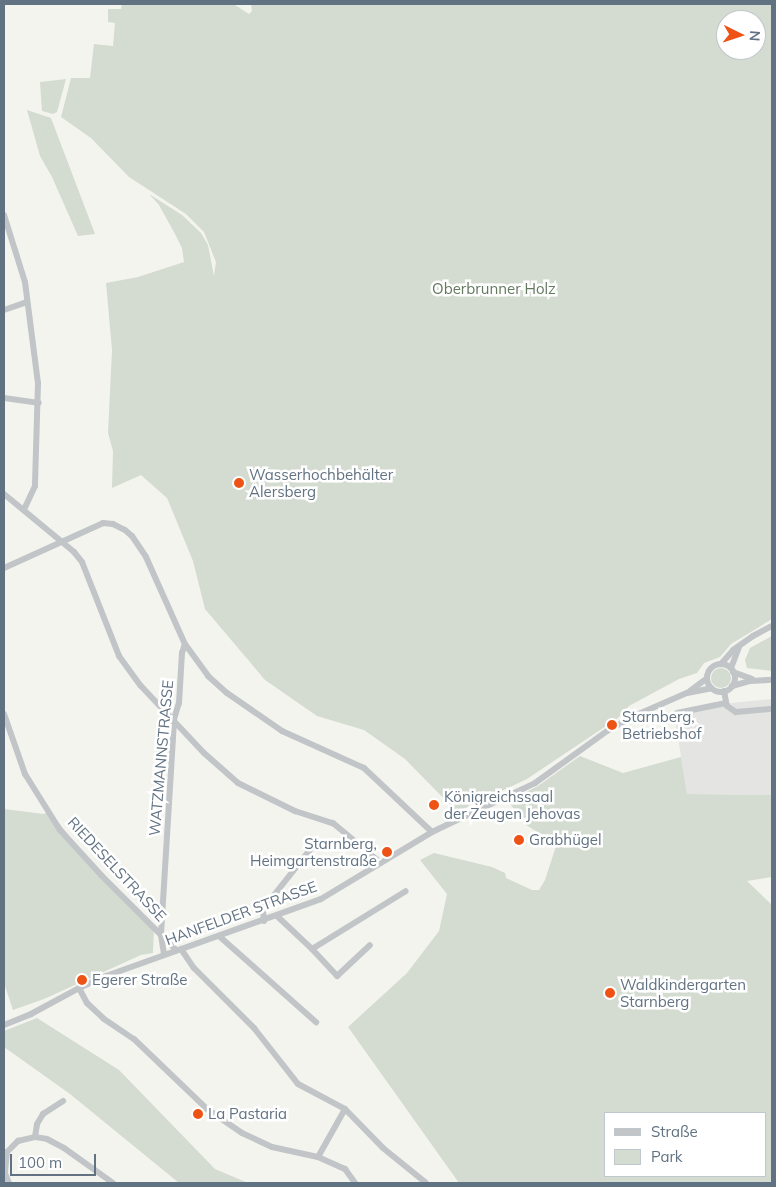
<!DOCTYPE html>
<meta charset="utf-8">
<style>
body{margin:0}
#map{position:relative;width:776px;height:1187px;overflow:hidden;background:#f4f4ef;font-family:Mulish,sans-serif}
div>[style]{position:absolute}
.built>*{inset:0;background:#e4e5e3}
.green>*{inset:0;background:#d4dbd0}
.round{border-radius:50%}
.minor>*{height:6px;margin:-3px;padding:0 3px;transform-origin:3px;border-radius:3px;background:#c1c5c8}
.minor>.ring{margin:-3px;padding:0;box-sizing:content-box;background:none;border:6px solid #c1c5c8;border-radius:50%}
.dots>*{width:14px;height:14px;translate:-50% -50%;box-sizing:border-box;border:2px solid #fff;border-radius:50%}
span{translate:-50% -50%;white-space:nowrap;text-align:center;line-height:1.15;-webkit-text-stroke:5px #fff;paint-order:stroke}
.park-label{font-size:15px;color:#647960}
.poi-label{font-size:15px;color:#617282}
.left{translate:0 -50%;text-align:left}
.right{translate:-100% -50%;text-align:right}
.street-label{font-size:15px;color:#617282}
.frame{position:absolute;inset:0;border:5px solid #617282;pointer-events:none}
.legend{position:absolute;left:604px;top:1112px;width:162px;height:65px;box-sizing:border-box;background:#fff;border:1px solid #c0c7cd;margin:0;padding:6px 9px;list-style:none;font-size:15px;color:#617282}
.legend li{display:flex;align-items:center;gap:10px;height:25px}
.legend b{width:25px;border:1px solid #c0c7cd}
.north{position:absolute;left:716px;top:10px;width:50px;height:50px;box-sizing:border-box;background:#fff;border:1px solid #c0c7cd;border-radius:50%;rotate:94deg;font-size:14px;font-weight:700;line-height:20px;text-align:center;color:#617282}
.north::after{content:'';display:block;margin:auto;width:18px;height:22px;background:#ee5315;clip-path:polygon(50% 0,100% 100%,50% 72%,0 100%)}
.scale{position:absolute;left:10px;top:1154px;width:86px;height:22px;box-sizing:border-box;border:2px solid #617282;border-top:0;padding-left:6px;font-size:15px;line-height:18px;white-space:nowrap;color:#617282;-webkit-text-stroke:4px #fff;paint-order:stroke}
</style>
<div id="map">
<div class="built">
<div style="clip-path:polygon(772px 699px,772px 795px,687px 794px,674px 713px,717px 702px,731px 703px)"></div>
</div>
<div class="green">
<div style="clip-path:polygon(evenodd,122px 4px,235px 5px,249px 14px,252px 11px,251px 4px,772px 4px,772px 619px,731px 644px,720px 657px,704px 663px,697px 673px,679px 679px,629px 706px,618px 718px,527px 779px,457px 812px,405px 759px,364px 730px,317px 716px,265px 680px,205px 609px,193px 561px,167px 498px,141px 475px,112px 488px,113px 451px,108px 433px,112px 350px,106px 283px,138px 277px,184px 262px,182px 248px,175px 234px,159px 205px,149px 194px,182px 215px,201px 233px,208px 245px,214px 276px,216px 262px,204px 232px,186px 214px,129px 177px,91px 138px,61px 117px,71px 78px,90px 78px,94px 44px,113px 46px,115px 23px,108px 22px,108px 9px,121px 9px,122px 4px,726px 20px,756px 20px,756px 50px,726px 50px,726px 20px)"></div>
<div style="clip-path:polygon(66px 79px,57px 112px,53px 114px,42px 111px,40px 82px)"></div>
<div style="clip-path:polygon(27px 110px,51px 118px,95px 234px,78px 236px,52px 177px,40px 156px)"></div>
<div style="clip-path:polygon(772px 636px,772px 671px,747px 668px,745px 660px,750px 648px)"></div>
<div class="round" style="left:711px;top:668px;width:20px;height:20px"></div>
<div style="clip-path:polygon(evenodd,580px 756px,623px 773px,681px 757px,687px 794px,772px 795px,772px 877px,747px 881px,772px 905px,772px 1183px,459px 1183px,348px 1027px,407px 973px,439px 931px,447px 894px,420px 860px,434px 853px,492px 867px,505px 873px,506px 878px,532px 890px,539px 890px,545px 880px,558px 840px,539px 833px,526px 825px,508px 801px,538px 786px,580px 756px,605px 1113px,765px 1113px,765px 1176px,605px 1176px,605px 1113px)"></div>
<div style="clip-path:polygon(4px 809px,44px 814px,49px 811px,102px 876px,154px 927px,153px 953px,141px 955px,44px 999px,13px 1010px,4px 983px)"></div>
<div style="clip-path:polygon(37px 1018px,119px 1070px,215px 1169px,248px 1183px,179px 1183px,70px 1094px,4px 1047px,4px 1031px)"></div>
</div>
<div class="minor">
<div style="left:4px;top:215px;width:70px;rotate:72.6deg"></div>
<div style="left:25px;top:282px;width:102px;rotate:82.7deg"></div>
<div style="left:38px;top:383px;width:103px;rotate:91.7deg"></div>
<div style="left:35px;top:486px;width:26px;rotate:115deg"></div>
<div style="left:4px;top:310px;width:24px;rotate:-19deg"></div>
<div style="left:4px;top:398px;width:35px;rotate:8deg"></div>
<div style="left:4px;top:494px;width:91px;rotate:39.6deg"></div>
<div style="left:74px;top:552px;width:13px;rotate:51deg"></div>
<div style="left:82px;top:562px;width:101px;rotate:68.5deg"></div>
<div style="left:119px;top:656px;width:37px;rotate:54deg"></div>
<div style="left:141px;top:686px;width:92px;rotate:46.8deg"></div>
<div style="left:204px;top:753px;width:45px;rotate:41.4deg"></div>
<div style="left:238px;top:783px;width:64px;rotate:26.2deg"></div>
<div style="left:295px;top:811px;width:40px;rotate:18deg"></div>
<div style="left:333px;top:823px;width:62px;rotate:39.8deg"></div>
<div style="left:4px;top:568px;width:109px;rotate:-24.4deg"></div>
<div style="left:103px;top:523px;width:10px;rotate:6deg"></div>
<div style="left:113px;top:524px;width:13px;rotate:27deg"></div>
<div style="left:125px;top:530px;width:9px;rotate:41deg"></div>
<div style="left:132px;top:536px;width:25px;rotate:56deg"></div>
<div style="left:146px;top:557px;width:95px;rotate:65.9deg"></div>
<div style="left:185px;top:644px;width:39px;rotate:54deg"></div>
<div style="left:208px;top:676px;width:25px;rotate:42deg"></div>
<div style="left:227px;top:693px;width:67px;rotate:34.6deg"></div>
<div style="left:282px;top:731px;width:90px;rotate:24.3deg"></div>
<div style="left:364px;top:768px;width:93px;rotate:43.3deg"></div>
<div style="left:721px;top:664px;width:18px;rotate:-49deg"></div>
<div style="left:733px;top:650px;width:24px;rotate:-35deg"></div>
<div style="left:753px;top:636px;width:21px;rotate:-28deg"></div>
<div class="ring" style="left:707px;top:664px;width:22px;height:22px"></div>
<div style="left:731px;top:668px;width:22px;rotate:-69deg"></div>
<div style="left:733px;top:672px;width:20px;rotate:20deg"></div>
<div style="left:732px;top:686px;width:19px;rotate:-16deg"></div>
<div style="left:750px;top:681px;width:22px;rotate:-3deg"></div>
<div style="left:690px;top:691px;width:21px;rotate:-37deg"></div>
<div style="left:724px;top:691px;width:15px;rotate:79deg"></div>
<div style="left:727px;top:706px;width:11px;rotate:34deg"></div>
<div style="left:736px;top:712px;width:36px;rotate:-5deg"></div>
<div style="left:677px;top:713px;width:50px;rotate:-11.5deg"></div>
<div style="left:4px;top:714px;width:64px;rotate:70.7deg"></div>
<div style="left:25px;top:774px;width:66px;rotate:58deg"></div>
<div style="left:60px;top:830px;width:62px;rotate:47.6deg"></div>
<div style="left:102px;top:876px;width:105px;rotate:45deg"></div>
<div style="left:277px;top:916px;width:48px;rotate:43.3deg"></div>
<div style="left:312px;top:949px;width:110px;rotate:-31.7deg"></div>
<div style="left:264px;top:921px;width:12px;rotate:-95deg"></div>
<div style="left:263px;top:909px;width:80px;rotate:-51.6deg"></div>
<div style="left:219px;top:936px;width:130px;rotate:41.6deg"></div>
<div style="left:181px;top:949px;width:23px;rotate:56deg"></div>
<div style="left:194px;top:968px;width:85px;rotate:45deg"></div>
<div style="left:254px;top:1028px;width:71px;rotate:51.8deg"></div>
<div style="left:298px;top:1084px;width:53px;rotate:28deg"></div>
<div style="left:345px;top:1109px;width:54px;rotate:45.7deg"></div>
<div style="left:383px;top:1148px;width:55px;rotate:39.1deg"></div>
<div style="left:312px;top:949px;width:37px;rotate:47deg"></div>
<div style="left:337px;top:976px;width:45px;rotate:-43.2deg"></div>
<div style="left:164px;top:954px;width:20px;rotate:-99deg"></div>
<div style="left:161px;top:934px;width:215px;rotate:-86.5deg"></div>
<div style="left:174px;top:719px;width:17px;rotate:-73deg"></div>
<div style="left:179px;top:703px;width:50px;rotate:-86.6deg"></div>
<div style="left:182px;top:653px;width:9px;rotate:-72deg"></div>
<div style="left:79px;top:988px;width:17px;rotate:62deg"></div>
<div style="left:87px;top:1003px;width:23px;rotate:43deg"></div>
<div style="left:104px;top:1019px;width:36px;rotate:34deg"></div>
<div style="left:134px;top:1039px;width:101px;rotate:43.8deg"></div>
<div style="left:207px;top:1109px;width:42px;rotate:34.4deg"></div>
<div style="left:242px;top:1133px;width:33px;rotate:25deg"></div>
<div style="left:272px;top:1147px;width:47px;rotate:12.3deg"></div>
<div style="left:318px;top:1157px;width:30px;rotate:24deg"></div>
<div style="left:345px;top:1169px;width:17px;rotate:54deg"></div>
<div style="left:4px;top:1025px;width:29px;rotate:-22deg"></div>
<div style="left:31px;top:1014px;width:55px;rotate:-28.4deg"></div>
<div style="left:79px;top:988px;width:30px;rotate:-24deg"></div>
<div style="left:106px;top:976px;width:228px;rotate:-19.7deg"></div>
<div style="left:321px;top:899px;width:130px;rotate:-31.1deg"></div>
<div style="left:432px;top:832px;width:114px;rotate:-25.4deg"></div>
<div style="left:535px;top:783px;width:89px;rotate:-35.8deg"></div>
<div style="left:607px;top:731px;width:31px;rotate:-29deg"></div>
<div style="left:634px;top:716px;width:58px;rotate:-23.5deg"></div>
<div style="left:687px;top:693px;width:25px;rotate:-11deg"></div>
<div style="left:35px;top:1137px;width:13px;rotate:-81deg"></div>
<div style="left:37px;top:1124px;width:12px;rotate:-59deg"></div>
<div style="left:43px;top:1114px;width:24px;rotate:-33deg"></div>
<div style="left:318px;top:1157px;width:55px;rotate:-60.6deg"></div>
<div style="left:9px;top:1183px;width:11px;rotate:-112deg"></div>
<div style="left:5px;top:1173px;width:21px;rotate:-85deg"></div>
<div style="left:7px;top:1152px;width:16px;rotate:-45deg"></div>
<div style="left:18px;top:1141px;width:17px;rotate:-13deg"></div>
<div style="left:35px;top:1137px;width:12px;rotate:9deg"></div>
<div style="left:47px;top:1139px;width:19px;rotate:28deg"></div>
<div style="left:64px;top:1148px;width:60px;rotate:35.5deg"></div>
</div>
<div class="dots">
<div style="left:239px;top:483px;background:#ee5315"></div>
<div style="left:612px;top:725px;background:#ee5315"></div>
<div style="left:434px;top:805px;background:#ee5315"></div>
<div style="left:519px;top:840px;background:#ee5315"></div>
<div style="left:387px;top:852px;background:#ee5315"></div>
<div style="left:82px;top:980px;background:#ee5315"></div>
<div style="left:610px;top:993px;background:#ee5315"></div>
<div style="left:198px;top:1114px;background:#ee5315"></div>
</div>
<div class="park-label">
<span style="left:494px;top:289px">Oberbrunner Holz</span>
</div>
<div class="poi-label">
<span class="left" style="left:249px;top:483px">Wasserhochbehälter<br>Alersberg</span>
<span class="left" style="left:622px;top:725px">Starnberg,<br>Betriebshof</span>
<span class="left" style="left:444px;top:805px">Königreichssaal<br>der Zeugen Jehovas</span>
<span class="left" style="left:529px;top:840px">Grabhügel</span>
<span class="right" style="left:377px;top:852px">Starnberg,<br>Heimgartenstraße</span>
<span class="left" style="left:92px;top:980px">Egerer Straße</span>
<span class="left" style="left:620px;top:993px">Waldkindergarten<br>Starnberg</span>
<span class="left" style="left:208px;top:1114px">La Pastaria</span>
</div>
<div class="street-label">
<span style="left:161px;top:758px;rotate:-85deg">WATZMANNSTRASSE</span>
<span style="left:117px;top:869px;rotate:47deg">RIEDESELSTRASSE</span>
<span style="left:241px;top:913px;rotate:-20deg">HANFELDER STRASSE</span>
</div>
<div class="frame"></div>
<ul class="legend">
<li><b style="height:6px;background:#c1c5c8"></b>Straße</li>
<li><b style="height:14px;background:#d4dbd0"></b>Park</li>
</ul>
<div class="north">N</div>
<div class="scale">100 m</div>
</div>
